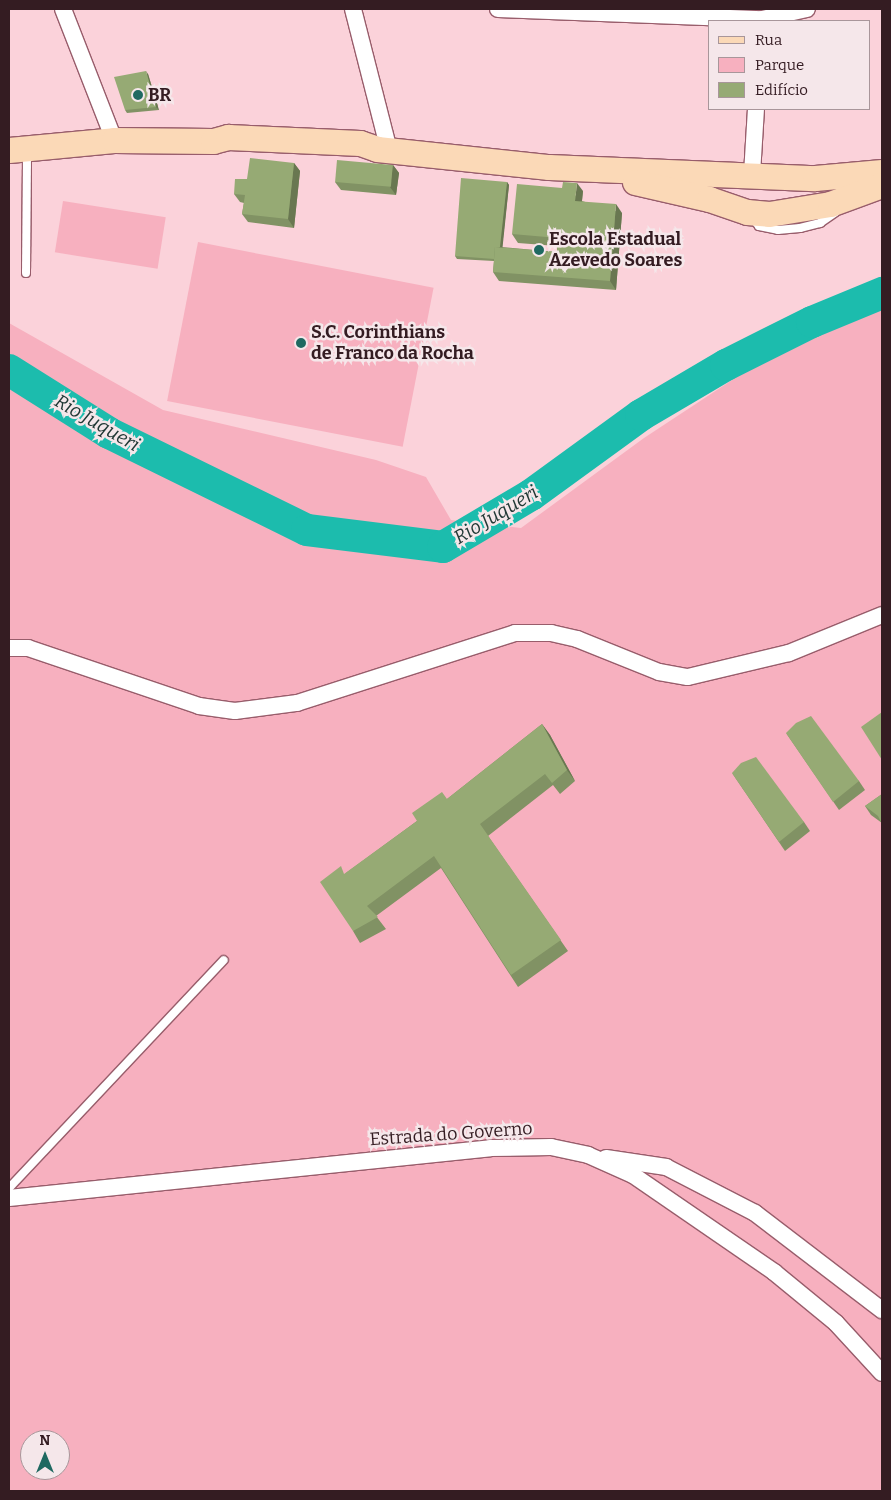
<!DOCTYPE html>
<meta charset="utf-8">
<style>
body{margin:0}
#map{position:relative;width:891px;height:1500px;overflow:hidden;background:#fbd2da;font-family:Bitter,serif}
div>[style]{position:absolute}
.green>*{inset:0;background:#f7b0bf;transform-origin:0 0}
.river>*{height:32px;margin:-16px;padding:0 16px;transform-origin:16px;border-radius:16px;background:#1cbcad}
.roads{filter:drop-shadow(1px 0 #985d6b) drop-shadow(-1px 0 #985d6b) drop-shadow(0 1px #985d6b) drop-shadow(0 -1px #985d6b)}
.lane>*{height:8px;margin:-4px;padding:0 4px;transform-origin:4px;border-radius:4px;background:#fff}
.street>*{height:16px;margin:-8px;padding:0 8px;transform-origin:8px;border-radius:8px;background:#fff}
.primary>*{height:25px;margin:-12.5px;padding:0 12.5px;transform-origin:12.5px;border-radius:12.5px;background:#fbd9b7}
.wall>*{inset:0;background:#819264}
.shaded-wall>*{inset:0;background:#697751}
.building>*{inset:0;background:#96aa74;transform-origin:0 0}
.dots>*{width:14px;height:14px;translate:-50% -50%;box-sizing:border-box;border:2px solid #f5e7ea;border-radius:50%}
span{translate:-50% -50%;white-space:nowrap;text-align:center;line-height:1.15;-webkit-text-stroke:5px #f5e7ea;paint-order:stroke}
.poi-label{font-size:18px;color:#341c22;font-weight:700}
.left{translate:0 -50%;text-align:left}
.street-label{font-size:18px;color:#341c22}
.water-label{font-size:19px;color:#223936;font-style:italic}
.frame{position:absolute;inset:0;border:10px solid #341c22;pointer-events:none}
.legend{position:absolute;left:708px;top:20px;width:162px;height:90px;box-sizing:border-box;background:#f5e7ea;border:1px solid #a8969a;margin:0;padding:6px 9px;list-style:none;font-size:15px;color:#341c22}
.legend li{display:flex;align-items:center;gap:10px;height:25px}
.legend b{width:25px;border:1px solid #a8969a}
.north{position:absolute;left:20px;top:1430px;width:50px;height:50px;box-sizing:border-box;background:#f5e7ea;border:1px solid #a8969a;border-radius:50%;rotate:0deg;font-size:14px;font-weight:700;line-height:20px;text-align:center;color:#341c22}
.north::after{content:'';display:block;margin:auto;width:18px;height:22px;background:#1f6961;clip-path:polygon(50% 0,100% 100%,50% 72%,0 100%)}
</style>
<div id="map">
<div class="green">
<div style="left:63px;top:201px;width:104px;height:52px;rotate:9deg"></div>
<div style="left:198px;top:242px;width:240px;height:162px;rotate:11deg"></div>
<div style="clip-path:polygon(evenodd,882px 309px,882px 1491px,9px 1491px,9px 323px,163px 410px,376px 460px,426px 477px,451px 520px,521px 528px,644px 438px,764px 359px,882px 309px,30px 1440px,60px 1440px,60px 1470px,30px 1470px,30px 1440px)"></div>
</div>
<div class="river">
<div style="left:9px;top:370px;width:118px;rotate:32.2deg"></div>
<div style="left:109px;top:433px;width:220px;rotate:26.1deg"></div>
<div style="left:307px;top:530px;width:137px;rotate:7.1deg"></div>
<div style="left:443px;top:547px;width:102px;rotate:-30.6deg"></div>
<div style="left:531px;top:495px;width:136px;rotate:-36deg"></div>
<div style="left:641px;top:415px;width:99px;rotate:-30.5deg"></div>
<div style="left:726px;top:365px;width:96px;rotate:-26.6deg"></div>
<div style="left:812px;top:322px;width:76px;rotate:-22.5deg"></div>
</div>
<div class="roads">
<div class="lane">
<div style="left:753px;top:219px;width:9px;rotate:49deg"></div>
<div style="left:759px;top:226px;width:19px;rotate:12deg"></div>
<div style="left:778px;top:230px;width:22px;rotate:-5deg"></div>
<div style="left:800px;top:228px;width:21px;rotate:-14deg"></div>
<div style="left:820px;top:223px;width:19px;rotate:-35deg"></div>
<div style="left:26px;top:273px;width:120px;rotate:-89.5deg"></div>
<div style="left:9px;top:1188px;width:313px;rotate:-46.7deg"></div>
</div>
<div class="street">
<div style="left:63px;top:9px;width:141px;rotate:68.7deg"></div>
<div style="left:353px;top:9px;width:146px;rotate:75.7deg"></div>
<div style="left:498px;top:9px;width:264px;rotate:2.2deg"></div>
<div style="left:762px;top:19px;width:46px;rotate:-12.5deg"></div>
<div style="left:752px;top:174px;width:65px;rotate:-86.5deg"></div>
<div style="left:9px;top:648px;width:19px"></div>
<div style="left:28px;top:648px;width:181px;rotate:18.7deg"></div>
<div style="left:199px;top:706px;width:36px;rotate:8deg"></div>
<div style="left:235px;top:711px;width:63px;rotate:-7.4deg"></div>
<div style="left:297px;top:703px;width:229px;rotate:-17.8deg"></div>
<div style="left:515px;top:633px;width:36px"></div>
<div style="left:551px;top:633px;width:27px;rotate:13deg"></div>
<div style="left:577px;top:639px;width:88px;rotate:21.9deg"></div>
<div style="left:659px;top:672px;width:29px;rotate:10deg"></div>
<div style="left:688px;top:677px;width:104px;rotate:-13.4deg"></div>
<div style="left:789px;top:653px;width:100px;rotate:-22.2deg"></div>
<div style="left:606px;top:1158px;width:61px;rotate:8.5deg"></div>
<div style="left:666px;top:1167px;width:100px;rotate:27.3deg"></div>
<div style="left:755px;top:1213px;width:160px;rotate:37.4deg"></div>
<div style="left:9px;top:1198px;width:484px;rotate:-5.9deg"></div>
<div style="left:490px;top:1148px;width:61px;rotate:-0.9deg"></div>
<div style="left:551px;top:1147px;width:38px;rotate:12deg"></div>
<div style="left:588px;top:1155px;width:49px;rotate:24deg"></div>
<div style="left:633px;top:1175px;width:171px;rotate:34.5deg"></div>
<div style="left:774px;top:1272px;width:80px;rotate:39.4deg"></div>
<div style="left:836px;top:1323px;width:68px;rotate:47.4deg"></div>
</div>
<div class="primary">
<div style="left:9px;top:150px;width:105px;rotate:-5.4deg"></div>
<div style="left:114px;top:140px;width:99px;rotate:0.6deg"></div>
<div style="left:213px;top:141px;width:16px;rotate:-15deg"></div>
<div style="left:228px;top:137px;width:132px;rotate:2.6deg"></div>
<div style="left:360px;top:143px;width:18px;rotate:19deg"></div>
<div style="left:377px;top:149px;width:173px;rotate:6deg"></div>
<div style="left:549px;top:167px;width:266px;rotate:2.4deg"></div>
<div style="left:815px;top:178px;width:67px;rotate:-5.1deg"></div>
<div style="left:635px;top:182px;width:76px;rotate:12.9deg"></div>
<div style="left:709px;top:199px;width:40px;rotate:18.9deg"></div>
<div style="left:747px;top:212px;width:22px;rotate:5deg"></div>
<div style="left:769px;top:214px;width:62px;rotate:-9.3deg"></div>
<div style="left:830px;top:204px;width:55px;rotate:-20.1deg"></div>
</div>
</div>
<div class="wall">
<div style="clip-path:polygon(148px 74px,159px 110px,127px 113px,125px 110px)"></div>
<div style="clip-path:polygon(294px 163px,300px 171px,294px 228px,248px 222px,242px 214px,244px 203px,240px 202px,234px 194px,247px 179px)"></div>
<div style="clip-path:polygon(393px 165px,399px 173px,396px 195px,341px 190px,335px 182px)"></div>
<div style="clip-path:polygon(507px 182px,509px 185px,502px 247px,557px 252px,557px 246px,518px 243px,512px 234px,583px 191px,582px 201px,622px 213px,616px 290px,499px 281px,493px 272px,494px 261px,457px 259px,455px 256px)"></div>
<div style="clip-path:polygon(542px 724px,550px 735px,575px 781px,560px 794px,553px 785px,488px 836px,568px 951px,518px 987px,441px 868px,376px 916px,386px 929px,360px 943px,353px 931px,346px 873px,447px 799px)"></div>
<div style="clip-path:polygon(786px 733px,859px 781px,865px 790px,839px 810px)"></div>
<div style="clip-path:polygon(732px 773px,804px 822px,810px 831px,785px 851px)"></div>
<div style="clip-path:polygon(882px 794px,882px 823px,871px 815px,865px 806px)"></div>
</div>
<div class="shaded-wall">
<div style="clip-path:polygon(146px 71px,148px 74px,159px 110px,156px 107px)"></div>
<div style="clip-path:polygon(294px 163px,300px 171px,294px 228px,288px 219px)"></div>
<div style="clip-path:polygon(393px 165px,399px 173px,396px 195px,390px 187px)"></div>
<div style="clip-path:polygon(507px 182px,509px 185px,501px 262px,498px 259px)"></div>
<div style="clip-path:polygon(577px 183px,583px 191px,581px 209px,575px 201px)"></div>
<div style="clip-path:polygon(616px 204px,622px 213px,616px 290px,610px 281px)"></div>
<div style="clip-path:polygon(542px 724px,550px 735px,575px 781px,567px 770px)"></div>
</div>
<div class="building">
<div style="clip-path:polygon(146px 71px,156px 107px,125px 110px,114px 77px)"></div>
<div style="clip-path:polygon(250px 158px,294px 163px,288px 219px,242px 214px,245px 195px,234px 194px,235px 179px,247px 179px)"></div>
<div style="left:337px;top:160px;width:56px;height:22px;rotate:5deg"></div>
<div style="clip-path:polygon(461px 178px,507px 182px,500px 247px,495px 247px,494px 259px,455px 256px)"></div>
<div style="clip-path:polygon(563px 182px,577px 183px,575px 201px,616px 204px,610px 281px,493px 272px,495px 247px,557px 252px,558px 238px,512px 234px,517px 184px,562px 188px)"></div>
<div style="clip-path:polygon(882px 712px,882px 760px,861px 727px)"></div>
<div style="clip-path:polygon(811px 716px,859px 781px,833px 802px,786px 733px,796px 723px)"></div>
<div style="clip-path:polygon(542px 724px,567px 770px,552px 783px,545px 774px,480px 824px,561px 940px,511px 975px,434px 856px,367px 906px,378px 917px,353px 931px,320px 882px,341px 866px,344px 874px,417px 821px,412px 813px,442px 792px,447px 799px)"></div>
<div style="clip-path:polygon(756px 757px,804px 822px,779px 842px,732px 773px,741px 763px)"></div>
<div style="clip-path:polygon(882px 794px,882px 824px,878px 816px,865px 806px)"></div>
</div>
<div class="dots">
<div style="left:138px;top:95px;background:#1f6961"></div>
<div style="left:539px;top:250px;background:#1f6961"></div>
<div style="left:301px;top:343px;background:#1f6961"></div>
</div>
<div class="poi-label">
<span class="left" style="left:148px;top:95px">BR</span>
<span class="left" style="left:549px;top:250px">Escola Estadual<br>Azevedo Soares</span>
<span class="left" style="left:311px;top:343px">S.C. Corinthians<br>de Franco da Rocha</span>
</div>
<div class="street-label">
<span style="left:451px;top:1134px;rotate:-4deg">Estrada do Governo</span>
</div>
<div class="water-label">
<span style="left:97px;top:423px;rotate:30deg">Rio Juqueri</span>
<span style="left:496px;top:515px;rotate:-31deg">Rio Juqueri</span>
</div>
<div class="frame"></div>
<ul class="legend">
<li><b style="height:6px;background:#fbd9b7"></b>Rua</li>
<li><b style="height:14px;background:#f7b0bf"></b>Parque</li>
<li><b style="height:14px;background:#96aa74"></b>Edifício</li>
</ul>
<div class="north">N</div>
</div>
